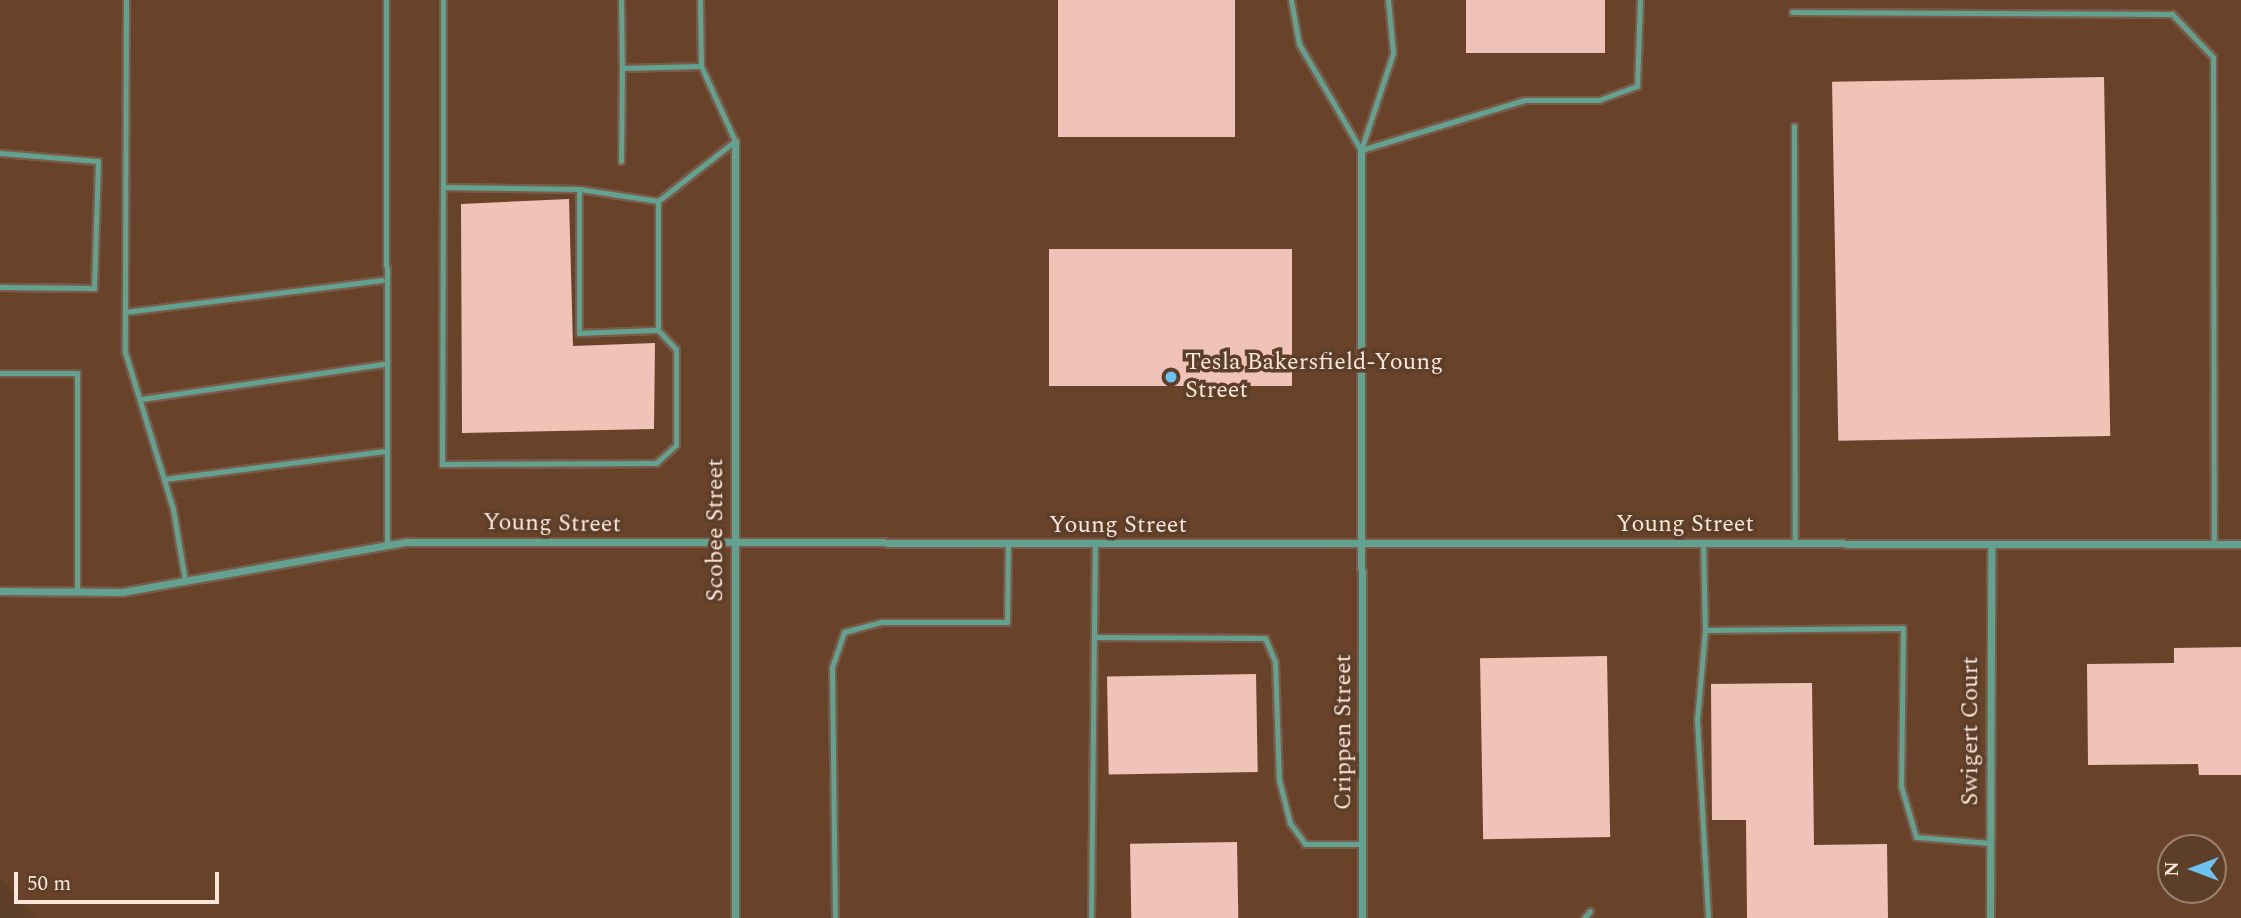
<!DOCTYPE html>
<style>
body{margin:0}
#map{position:relative;width:2241px;height:918px;overflow:hidden;background:#5d3e29;font-family:Spectral,serif}
div>[style]{position:absolute}
.built>*{inset:0;background:#684329}
.building>*{inset:0;background:#f0c3b8;transform-origin:0 0}
.roads{filter:drop-shadow(2px 0 #795c49) drop-shadow(-2px 0 #795c49) drop-shadow(0 2px #795c49) drop-shadow(0 -2px #795c49)}
.service>*{height:5px;margin:-2.5px;padding:0 2.5px;transform-origin:2.5px;border-radius:2.5px;background:#63a291}
.minor>*{height:7px;margin:-3.5px;padding:0 3.5px;transform-origin:3.5px;border-radius:3.5px;background:#63a291}
.dots>*{width:19px;height:19px;translate:-50% -50%;box-sizing:border-box;border:4px solid #5d3e29;border-radius:50%}
span{translate:-50% -50%;white-space:nowrap;text-align:center;line-height:1.15;-webkit-text-stroke:7px #5d3e29;paint-order:stroke}
.poi-label{font-size:24px;color:#fae6da}
.left{translate:0 -50%;text-align:left}
.street-label{font-size:24px;color:#fae6da}
.north{position:absolute;left:2157px;top:834px;width:70px;height:70px;box-sizing:border-box;background:#5d3e29;border:2px solid #9c8170;border-radius:50%;rotate:270deg;font-size:19px;font-weight:700;line-height:28px;text-align:center;color:#fae6da}
.north::after{content:'';display:block;margin:auto;width:24px;height:32px;background:#6cc3f2;clip-path:polygon(50% 0,100% 100%,50% 72%,0 100%)}
.scale{position:absolute;left:14px;top:872px;width:205px;height:32px;box-sizing:border-box;border:4px solid #fae6da;border-top:0;padding-left:9px;font-size:21px;line-height:24px;white-space:nowrap;color:#fae6da;-webkit-text-stroke:5px #5d3e29;paint-order:stroke}
</style>
<div id="map">
<div class="built">
<div style="clip-path:polygon(evenodd,0 0,2241px 0,2241px 918px,35px 918px,0 877px,0 0,2171px 848px,2213px 848px,2213px 890px,2171px 890px,2171px 848px)"></div>
</div>
<div class="building">
<div style="left:1058px;top:0;width:177px;height:137px"></div>
<div style="left:1466px;top:0;width:139px;height:53px"></div>
<div style="left:2104px;top:77px;width:359px;height:272px;rotate:89deg"></div>
<div style="clip-path:polygon(569px 199px,573px 346px,655px 343px,654px 429px,462px 433px,461px 204px)"></div>
<div style="left:1292px;top:249px;width:137px;height:243px;rotate:90deg"></div>
<div style="clip-path:polygon(2241px 647px,2241px 775px,2199px 775px,2198px 764px,2088px 765px,2087px 664px,2174px 663px,2174px 648px)"></div>
<div style="left:1607px;top:656px;width:181px;height:127px;rotate:89deg"></div>
<div style="left:1256px;top:674px;width:98px;height:149px;rotate:89deg"></div>
<div style="clip-path:polygon(1812px 683px,1814px 845px,1887px 844px,1888px 918px,1747px 918px,1746px 820px,1712px 820px,1711px 684px)"></div>
<div style="left:1237px;top:842px;width:76px;height:107px;rotate:89deg"></div>
</div>
<div class="roads">
<div class="service">
<div style="left:126px;top:0;width:352px;rotate:90.2deg"></div>
<div style="left:125px;top:352px;width:164px;rotate:73deg"></div>
<div style="left:173px;top:509px;width:73px;rotate:80.5deg"></div>
<div style="left:386px;top:0;width:545px;rotate:89.89deg"></div>
<div style="left:443px;top:0;width:187px;rotate:90deg"></div>
<div style="left:621px;top:0;width:68px;rotate:89.2deg"></div>
<div style="left:622px;top:68px;width:79px;rotate:-1.5deg"></div>
<div style="left:1291px;top:0;width:45px;rotate:79.7deg"></div>
<div style="left:1299px;top:44px;width:123px;rotate:59.7deg"></div>
<div style="left:1792px;top:12px;width:380px;rotate:0.3deg"></div>
<div style="left:2172px;top:14px;width:59px;rotate:46.4deg"></div>
<div style="left:2213px;top:57px;width:488px;rotate:89.9deg"></div>
<div style="left:1794px;top:126px;width:418px;rotate:89.9deg"></div>
<div style="left:1361px;top:150px;width:171px;rotate:-17deg"></div>
<div style="left:1525px;top:100px;width:74px"></div>
<div style="left:1599px;top:100px;width:40px;rotate:-20.2deg"></div>
<div style="left:1637px;top:86px;width:86px;rotate:-88deg"></div>
<div style="left:1361px;top:150px;width:102px;rotate:-71.7deg"></div>
<div style="left:1393px;top:53px;width:53px;rotate:-95.4deg"></div>
<div style="left:0;top:153px;width:98px;rotate:4.7deg"></div>
<div style="left:98px;top:161px;width:127px;rotate:91.8deg"></div>
<div style="left:94px;top:288px;width:94px;rotate:-179.4deg"></div>
<div style="left:621px;top:161px;width:93px;rotate:-89.4deg"></div>
<div style="left:579px;top:189px;width:144px;rotate:90deg"></div>
<div style="left:579px;top:333px;width:79px;rotate:-2.2deg"></div>
<div style="left:658px;top:201px;width:129px;rotate:90deg"></div>
<div style="left:658px;top:330px;width:26px;rotate:47deg"></div>
<div style="left:676px;top:349px;width:96px;rotate:90deg"></div>
<div style="left:676px;top:445px;width:27px;rotate:138deg"></div>
<div style="left:656px;top:463px;width:214px;rotate:179.7deg"></div>
<div style="left:442px;top:464px;width:277px;rotate:-89.8deg"></div>
<div style="left:443px;top:187px;width:136px;rotate:0.8deg"></div>
<div style="left:579px;top:189px;width:80px;rotate:8.6deg"></div>
<div style="left:658px;top:201px;width:98px;rotate:-37.9deg"></div>
<div style="left:735px;top:141px;width:82px;rotate:-114.4deg"></div>
<div style="left:701px;top:66px;width:66px;rotate:-90.9deg"></div>
<div style="left:125px;top:312px;width:259px;rotate:-7.1deg"></div>
<div style="left:0;top:373px;width:77px"></div>
<div style="left:77px;top:373px;width:218px;rotate:90deg"></div>
<div style="left:141px;top:399px;width:245px;rotate:-8.2deg"></div>
<div style="left:164px;top:479px;width:223px;rotate:-7.2deg"></div>
<div style="left:1703px;top:543px;width:87px;rotate:88.7deg"></div>
<div style="left:1705px;top:630px;width:198px;rotate:-0.6deg"></div>
<div style="left:1903px;top:628px;width:158px;rotate:90.7deg"></div>
<div style="left:1901px;top:786px;width:53px;rotate:73.6deg"></div>
<div style="left:1916px;top:837px;width:75px;rotate:4.6deg"></div>
<div style="left:1705px;top:630px;width:90px;rotate:95.1deg"></div>
<div style="left:1697px;top:720px;width:198px;rotate:86.8deg"></div>
<div style="left:1094px;top:637px;width:171px;rotate:0.3deg"></div>
<div style="left:1265px;top:638px;width:26px;rotate:67deg"></div>
<div style="left:1275px;top:662px;width:118px;rotate:88.1deg"></div>
<div style="left:1279px;top:780px;width:44px;rotate:75.7deg"></div>
<div style="left:1290px;top:823px;width:26px;rotate:54deg"></div>
<div style="left:1305px;top:844px;width:57px"></div>
<div style="left:835px;top:918px;width:251px;rotate:-90.7deg"></div>
<div style="left:832px;top:667px;width:37px;rotate:-71deg"></div>
<div style="left:844px;top:632px;width:38px;rotate:-15deg"></div>
<div style="left:881px;top:622px;width:126px"></div>
<div style="left:1007px;top:622px;width:77px;rotate:-89.3deg"></div>
<div style="left:1091px;top:918px;width:373px;rotate:-89.4deg"></div>
<div style="left:1584px;top:918px;width:9px;rotate:-49deg"></div>
</div>
<div class="minor">
<div style="left:735px;top:141px;width:777px;rotate:90deg"></div>
<div style="left:1361px;top:150px;width:768px;rotate:89.93deg"></div>
<div style="left:0;top:591px;width:122px;rotate:0.5deg"></div>
<div style="left:122px;top:592px;width:289px;rotate:-10deg"></div>
<div style="left:407px;top:542px;width:1834px;rotate:0.06deg"></div>
<div style="left:1990px;top:918px;width:374px;rotate:-89.8deg"></div>
</div>
</div>
<div class="dots">
<div style="left:1171px;top:377px;background:#6cc3f2"></div>
</div>
<div class="poi-label">
<span class="left" style="left:1185px;top:377px">Tesla Bakersfield-Young<br>Street</span>
</div>
<div class="street-label">
<span style="left:552px;top:524px;rotate:1deg">Young Street</span>
<span style="left:1685px;top:525px">Young Street</span>
<span style="left:1118px;top:526px">Young Street</span>
<span style="left:716px;top:530px;rotate:-90deg">Scobee Street</span>
<span style="left:1971px;top:731px;rotate:-90deg">Swigert Court</span>
<span style="left:1344px;top:732px;rotate:-90deg">Crippen Street</span>
</div>
<div class="north">N</div>
<div class="scale">50 m</div>
</div>
